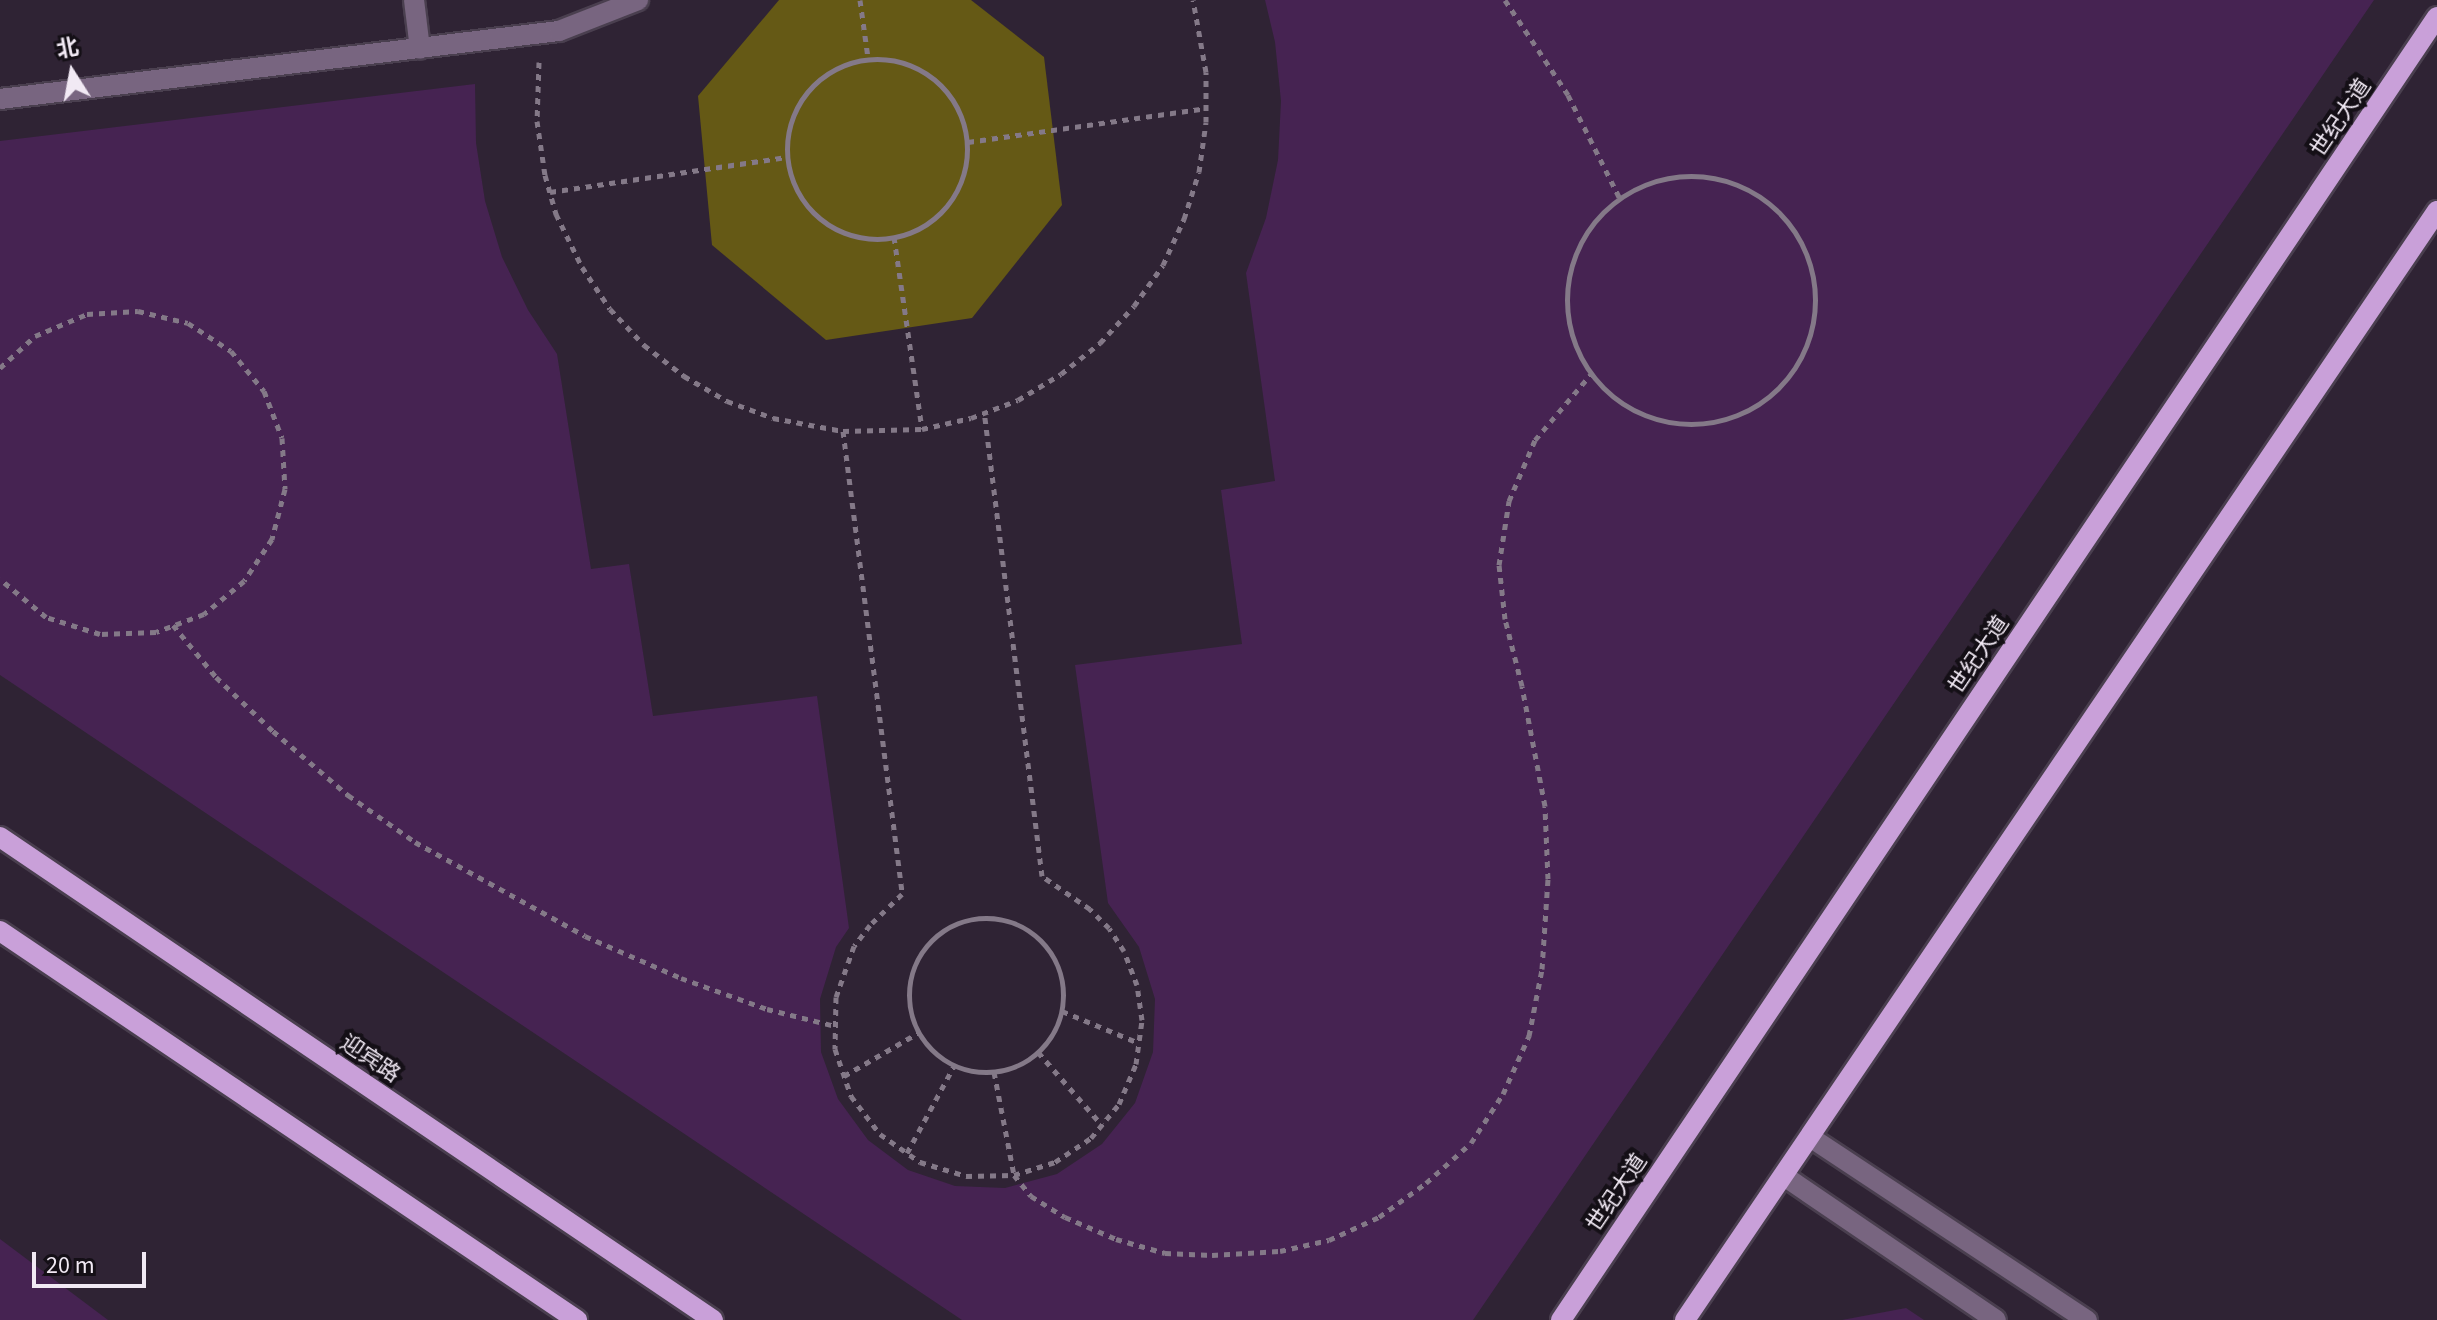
<!DOCTYPE html>
<meta charset="utf-8">
<style>
body{margin:0}
#map{position:relative;width:2437px;height:1320px;overflow:hidden;background:#2f2334;font-family:"Source Sans 3","Noto Sans SC",sans-serif}
div>[style]{position:absolute}
.green>*{inset:0;background:#462352}
.building>*{inset:0;background:#655915}
.path>*{height:5px;margin-top:-2.5px;transform-origin:0;background:repeating-linear-gradient(90deg,#847988 0 6px,transparent 0 12px)}
.path>.ring{margin:-2.5px;padding:0;box-sizing:content-box;background:none;border:5px solid #847988;border-radius:50%}
.roads{filter:drop-shadow(2px 0 #4a3f4f) drop-shadow(-2px 0 #4a3f4f) drop-shadow(0 2px #4a3f4f) drop-shadow(0 -2px #4a3f4f)}
.minor>*{height:20px;margin:-10px;padding:0 10px;transform-origin:10px;border-radius:10px;background:#786580}
.major>*{height:20px;margin:-10px;padding:0 10px;transform-origin:10px;border-radius:10px;background:#c9a0d9}
span{translate:-50% -50%;white-space:nowrap;text-align:center;line-height:1.15;-webkit-text-stroke:8px #140f16;paint-order:stroke}
.street-label{font-size:22px;color:#f1e9f4}
.north{position:absolute;left:32px;top:32px;width:80px;height:80px;-webkit-text-stroke:6px #140f16;paint-order:stroke;rotate:349deg;font-size:22px;font-weight:700;line-height:32px;text-align:center;color:#f1e9f4}
.north::after{content:'';display:block;margin:auto;width:28px;height:36px;background:#f1e9f4;clip-path:polygon(50% 0,100% 100%,50% 72%,0 100%)}
.scale{position:absolute;left:32px;top:1252px;width:114px;height:36px;box-sizing:border-box;border:4px solid #f1e9f4;border-top:0;padding-left:10px;font-size:24px;line-height:28px;white-space:nowrap;color:#f1e9f4;-webkit-text-stroke:6px #140f16;paint-order:stroke}
</style>
<div id="map">
<div class="green">
<div style="clip-path:polygon(1265px 0,2374px 0,1473px 1320px,962px 1320px,0 675px,0 141px,475px 84px,476px 143px,485px 201px,502px 257px,528px 310px,557px 354px,591px 569px,629px 564px,653px 716px,817px 696px,849px 928px,836px 947px,820px 999px,821px 1052px,838px 1099px,868px 1140px,908px 1170px,955px 1186px,1005px 1188px,1057px 1174px,1102px 1144px,1135px 1103px,1153px 1052px,1155px 999px,1139px 947px,1108px 903px,1075px 665px,1242px 644px,1221px 490px,1275px 481px,1246px 273px,1266px 218px,1278px 160px,1281px 101px,1275px 42px)"></div>
<div style="clip-path:polygon(0 1239px,108px 1320px,0 1320px)"></div>
<div style="clip-path:polygon(1906px 1308px,1924px 1320px,1842px 1320px)"></div>
</div>
<div class="building">
<div style="clip-path:polygon(779px 0,971px 0,1044px 57px,1062px 205px,972px 318px,826px 340px,712px 245px,698px 96px)"></div>
</div>
<div class="path">
<div style="left:860px;top:0;width:59px;rotate:82.1deg"></div>
<div style="left:1505px;top:0;width:114px;rotate:56.4deg"></div>
<div style="left:1568px;top:95px;width:116px;rotate:63.4deg"></div>
<div class="ring" style="left:787px;top:59px;width:175px;height:175px"></div>
<div style="left:539px;top:62px;width:59px;rotate:91.9deg"></div>
<div style="left:537px;top:121px;width:55px;rotate:81.6deg"></div>
<div style="left:545px;top:175px;width:41px;rotate:74.2deg"></div>
<div style="left:556px;top:214px;width:59px;rotate:63.9deg"></div>
<div style="left:582px;top:267px;width:50px;rotate:56.3deg"></div>
<div style="left:610px;top:309px;width:50px;rotate:46.6deg"></div>
<div style="left:644px;top:345px;width:51px;rotate:37.8deg"></div>
<div style="left:684px;top:376px;width:50px;rotate:30.2deg"></div>
<div style="left:727px;top:401px;width:49px;rotate:20.3deg"></div>
<div style="left:773px;top:418px;width:71px;rotate:10.5deg"></div>
<div style="left:843px;top:431px;width:79px;rotate:-1.5deg"></div>
<div style="left:922px;top:429px;width:50px;rotate:-12.7deg"></div>
<div style="left:971px;top:418px;width:50px;rotate:-21deg"></div>
<div style="left:1018px;top:400px;width:50px;rotate:-31.2deg"></div>
<div style="left:1061px;top:374px;width:50px;rotate:-38.5deg"></div>
<div style="left:1100px;top:343px;width:50px;rotate:-47.4deg"></div>
<div style="left:1134px;top:306px;width:50px;rotate:-54.7deg"></div>
<div style="left:1163px;top:265px;width:51px;rotate:-65.5deg"></div>
<div style="left:1184px;top:219px;width:49px;rotate:-72.3deg"></div>
<div style="left:1199px;top:172px;width:50px;rotate:-82deg"></div>
<div style="left:1206px;top:122px;width:50px;rotate:-90deg"></div>
<div style="left:1206px;top:72px;width:73px;rotate:-100.2deg"></div>
<div style="left:968px;top:142px;width:240px;rotate:-8.1deg"></div>
<div class="ring" style="left:1567px;top:176px;width:243px;height:243px"></div>
<div style="left:550px;top:192px;width:239px;rotate:-8.4deg"></div>
<div style="left:894px;top:237px;width:194px;rotate:81.7deg"></div>
<div style="left:0;top:368px;width:47px;rotate:-42.4deg"></div>
<div style="left:35px;top:336px;width:56px;rotate:-22.9deg"></div>
<div style="left:87px;top:314px;width:51px;rotate:-3.4deg"></div>
<div style="left:138px;top:311px;width:51px;rotate:13.5deg"></div>
<div style="left:188px;top:323px;width:51px;rotate:33.1deg"></div>
<div style="left:231px;top:351px;width:52px;rotate:50.5deg"></div>
<div style="left:264px;top:391px;width:50px;rotate:69deg"></div>
<div style="left:282px;top:438px;width:51px;rotate:86.6deg"></div>
<div style="left:285px;top:489px;width:52px;rotate:104.6deg"></div>
<div style="left:272px;top:539px;width:50px;rotate:123.7deg"></div>
<div style="left:244px;top:581px;width:52px;rotate:140.5deg"></div>
<div style="left:204px;top:614px;width:51px;rotate:159.4deg"></div>
<div style="left:156px;top:632px;width:56px;rotate:178deg"></div>
<div style="left:100px;top:634px;width:57px;rotate:-162.5deg"></div>
<div style="left:46px;top:617px;width:60px;rotate:-140.4deg"></div>
<div style="left:843px;top:431px;width:467px;rotate:82.7deg"></div>
<div style="left:902px;top:894px;width:45px;rotate:135.9deg"></div>
<div style="left:870px;top:925px;width:26px;rotate:127deg"></div>
<div style="left:854px;top:946px;width:54px;rotate:109.4deg"></div>
<div style="left:836px;top:997px;width:52px;rotate:91.1deg"></div>
<div style="left:835px;top:1049px;width:50px;rotate:71.2deg"></div>
<div style="left:851px;top:1096px;width:48px;rotate:52.7deg"></div>
<div style="left:880px;top:1134px;width:49px;rotate:35deg"></div>
<div style="left:920px;top:1162px;width:48px;rotate:16.9deg"></div>
<div style="left:966px;top:1176px;width:48px;rotate:-1.2deg"></div>
<div style="left:1014px;top:1175px;width:43px;rotate:-17.6deg"></div>
<div style="left:1055px;top:1162px;width:43px;rotate:-33.7deg"></div>
<div style="left:1091px;top:1138px;width:44px;rotate:-50.5deg"></div>
<div style="left:1119px;top:1104px;width:43px;rotate:-67deg"></div>
<div style="left:1136px;top:1064px;width:44px;rotate:-82.2deg"></div>
<div style="left:1142px;top:1020px;width:35px;rotate:-98deg"></div>
<div style="left:1137px;top:985px;width:36px;rotate:-111deg"></div>
<div style="left:1124px;top:951px;width:27px;rotate:-123deg"></div>
<div style="left:1109px;top:928px;width:27px;rotate:-135deg"></div>
<div style="left:1090px;top:909px;width:58px;rotate:-145.5deg"></div>
<div style="left:1042px;top:876px;width:467px;rotate:-97.1deg"></div>
<div style="left:173px;top:625px;width:67px;rotate:50.4deg"></div>
<div style="left:216px;top:677px;width:79px;rotate:43.5deg"></div>
<div style="left:273px;top:731px;width:99px;rotate:40.5deg"></div>
<div style="left:348px;top:795px;width:82px;rotate:35deg"></div>
<div style="left:415px;top:842px;width:194px;rotate:28.9deg"></div>
<div style="left:585px;top:936px;width:105px;rotate:23.6deg"></div>
<div style="left:681px;top:978px;width:91px;rotate:19.8deg"></div>
<div style="left:767px;top:1009px;width:70px;rotate:14deg"></div>
<div class="ring" style="left:909px;top:918px;width:149px;height:149px"></div>
<div style="left:1062px;top:1011px;width:83px;rotate:22.6deg"></div>
<div style="left:1038px;top:1052px;width:97px;rotate:48.8deg"></div>
<div style="left:994px;top:1072px;width:105px;rotate:79deg"></div>
<div style="left:1014px;top:1175px;width:27px;rotate:51deg"></div>
<div style="left:1031px;top:1196px;width:40px;rotate:32deg"></div>
<div style="left:1065px;top:1217px;width:56px;rotate:23.3deg"></div>
<div style="left:1116px;top:1239px;width:51px;rotate:15.9deg"></div>
<div style="left:1165px;top:1253px;width:47px;rotate:2.4deg"></div>
<div style="left:1212px;top:1255px;width:68px;rotate:-3.4deg"></div>
<div style="left:1280px;top:1251px;width:50px;rotate:-12.7deg"></div>
<div style="left:1329px;top:1240px;width:55px;rotate:-24.7deg"></div>
<div style="left:1379px;top:1217px;width:58px;rotate:-35.9deg"></div>
<div style="left:1426px;top:1183px;width:60px;rotate:-41.6deg"></div>
<div style="left:1471px;top:1143px;width:59px;rotate:-56.9deg"></div>
<div style="left:1503px;top:1094px;width:64px;rotate:-65.9deg"></div>
<div style="left:1529px;top:1036px;width:68px;rotate:-79deg"></div>
<div style="left:1542px;top:969px;width:90px;rotate:-86.2deg"></div>
<div style="left:1548px;top:879px;width:73px;rotate:-92.4deg"></div>
<div style="left:1545px;top:806px;width:122px;rotate:-100.9deg"></div>
<div style="left:1522px;top:686px;width:69px;rotate:-104.2deg"></div>
<div style="left:1505px;top:619px;width:54px;rotate:-96.3deg"></div>
<div style="left:1499px;top:565px;width:65px;rotate:-81.1deg"></div>
<div style="left:1509px;top:501px;width:66px;rotate:-66.9deg"></div>
<div style="left:1535px;top:440px;width:88px;rotate:-49.6deg"></div>
<div style="left:844px;top:1076px;width:86px;rotate:-30.2deg"></div>
<div style="left:907px;top:1153px;width:99px;rotate:-61.6deg"></div>
</div>
<div class="roads">
<div class="minor">
<div style="left:414px;top:0;width:49px;rotate:83deg"></div>
<div style="left:0;top:99px;width:563px;rotate:-6.94deg"></div>
<div style="left:559px;top:31px;width:85px;rotate:-21.4deg"></div>
<div style="left:1810px;top:1137px;width:332px;rotate:33.5deg"></div>
<div style="left:1784px;top:1176px;width:256px;rotate:34.2deg"></div>
</div>
<div class="major">
<div style="left:0;top:837px;width:861px;rotate:34.11deg"></div>
<div style="left:0;top:931px;width:696px;rotate:33.99deg"></div>
<div style="left:1561px;top:1320px;width:1570px;rotate:-56.09deg"></div>
<div style="left:1685px;top:1320px;width:1340px;rotate:-55.86deg"></div>
</div>
</div>
<div class="street-label">
<span style="left:2341px;top:118px;rotate:-56deg">世纪大道</span>
<span style="left:1979px;top:655px;rotate:-56deg">世纪大道</span>
<span style="left:370px;top:1059px;rotate:34deg">迎宾路</span>
<span style="left:1617px;top:1193px;rotate:-56deg">世纪大道</span>
</div>
<div class="north">北</div>
<div class="scale">20 m</div>
</div>
